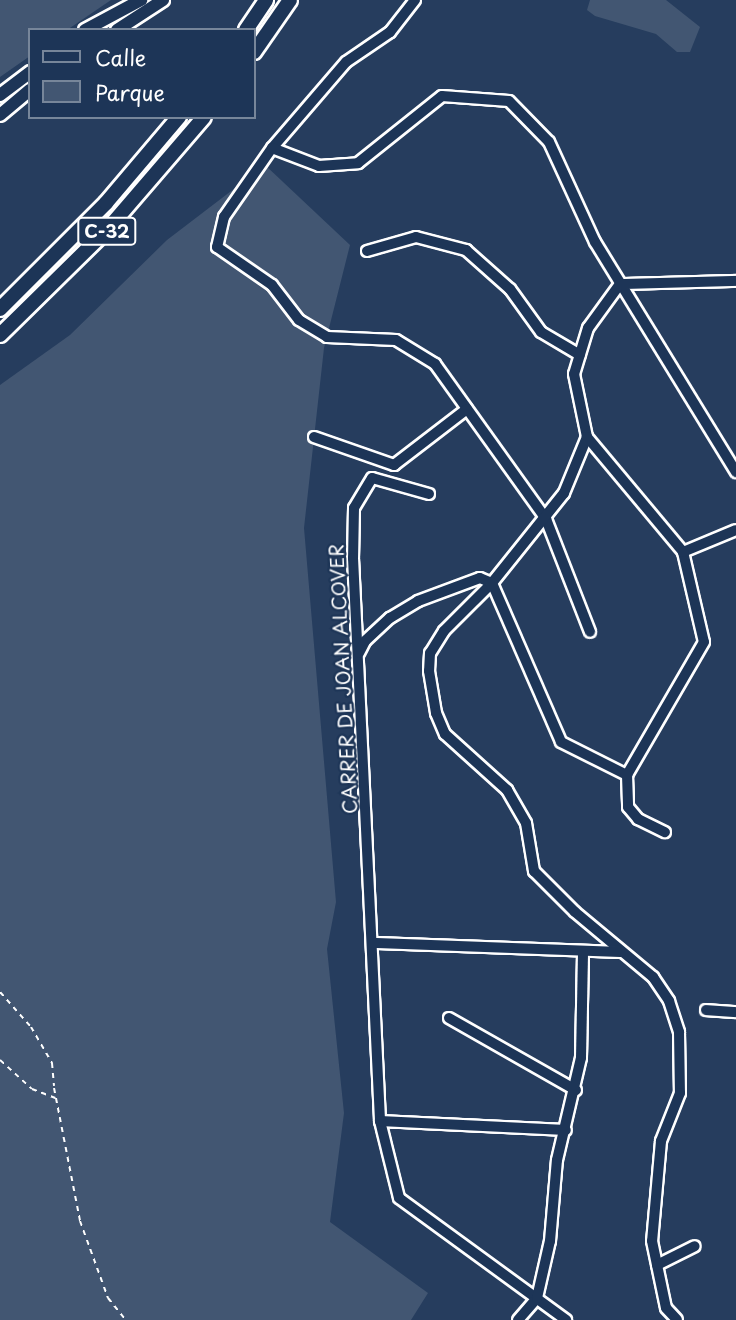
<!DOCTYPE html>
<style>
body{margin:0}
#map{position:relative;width:736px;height:1320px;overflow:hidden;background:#263d5e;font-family:"Playpen Sans",sans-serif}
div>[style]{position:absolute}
.green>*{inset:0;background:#425672}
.path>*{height:2px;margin-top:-1px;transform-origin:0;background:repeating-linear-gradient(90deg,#fff 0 5px,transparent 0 10px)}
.roads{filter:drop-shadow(2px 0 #fff) drop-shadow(-2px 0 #fff) drop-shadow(0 2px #fff) drop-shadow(0 -2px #fff)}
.minor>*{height:10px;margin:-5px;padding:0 5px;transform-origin:5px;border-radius:5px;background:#1d3557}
.major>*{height:12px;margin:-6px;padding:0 6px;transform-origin:6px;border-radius:6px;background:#1d3557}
.highway>*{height:14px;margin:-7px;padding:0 7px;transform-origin:7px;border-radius:7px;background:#1d3557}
span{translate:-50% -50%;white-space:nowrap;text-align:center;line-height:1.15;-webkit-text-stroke:5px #1d3557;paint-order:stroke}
.shield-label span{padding:2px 5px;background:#1d3557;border:2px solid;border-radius:5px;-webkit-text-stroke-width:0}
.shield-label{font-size:18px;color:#fff;font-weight:700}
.street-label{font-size:19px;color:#fff}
.legend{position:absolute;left:28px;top:28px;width:228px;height:91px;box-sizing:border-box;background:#1d3557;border:2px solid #77869a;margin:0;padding:9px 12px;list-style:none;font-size:21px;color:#fff}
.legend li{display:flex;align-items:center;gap:14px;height:35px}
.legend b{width:35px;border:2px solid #77869a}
</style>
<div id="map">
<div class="green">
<div style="clip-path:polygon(0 0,111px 0,67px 30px,30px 30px,30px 56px,0 77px)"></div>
<div style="clip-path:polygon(590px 0,666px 0,700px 27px,690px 52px,677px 52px,656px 34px,595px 16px,587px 10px)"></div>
<div style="clip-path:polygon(265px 165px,350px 245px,324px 348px,304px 528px,336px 902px,327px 949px,344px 1113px,330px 1222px,428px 1293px,411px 1320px,0 1320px,0 385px,70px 335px,167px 240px)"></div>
</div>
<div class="path">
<div style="left:0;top:992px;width:47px;rotate:48.5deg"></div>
<div style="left:31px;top:1027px;width:42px;rotate:59.7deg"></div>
<div style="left:52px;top:1063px;width:23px;rotate:85deg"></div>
<div style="left:0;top:1060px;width:43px;rotate:42.2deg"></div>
<div style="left:32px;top:1089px;width:25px;rotate:21deg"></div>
<div style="left:54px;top:1088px;width:136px;rotate:78.9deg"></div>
<div style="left:80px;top:1221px;width:82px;rotate:70deg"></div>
<div style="left:108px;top:1298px;width:28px;rotate:51deg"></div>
</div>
<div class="roads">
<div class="minor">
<div style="left:415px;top:0;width:41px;rotate:128deg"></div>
<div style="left:390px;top:32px;width:53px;rotate:145.7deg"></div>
<div style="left:346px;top:62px;width:113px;rotate:130.7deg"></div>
<div style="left:272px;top:148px;width:84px;rotate:124.8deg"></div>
<div style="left:224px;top:217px;width:31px;rotate:103deg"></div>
<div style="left:217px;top:247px;width:67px;rotate:34.6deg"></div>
<div style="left:272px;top:285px;width:44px;rotate:52.4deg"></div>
<div style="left:299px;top:320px;width:33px;rotate:31deg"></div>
<div style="left:327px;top:337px;width:69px;rotate:2.5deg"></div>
<div style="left:396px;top:340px;width:46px;rotate:31.6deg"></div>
<div style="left:435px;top:364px;width:191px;rotate:54.4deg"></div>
<div style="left:546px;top:519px;width:121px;rotate:68.7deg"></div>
<div style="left:272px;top:148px;width:50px;rotate:21deg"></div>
<div style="left:319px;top:166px;width:39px;rotate:-4deg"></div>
<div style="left:358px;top:163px;width:107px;rotate:-38.6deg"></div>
<div style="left:442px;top:96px;width:67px;rotate:4.3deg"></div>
<div style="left:509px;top:101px;width:57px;rotate:45.7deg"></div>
<div style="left:549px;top:142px;width:110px;rotate:65.3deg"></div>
<div style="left:595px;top:242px;width:270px;rotate:58.5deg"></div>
<div style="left:367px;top:251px;width:51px;rotate:-15.9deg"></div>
<div style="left:416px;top:237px;width:52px;rotate:14.6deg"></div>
<div style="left:466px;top:250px;width:59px;rotate:41.6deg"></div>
<div style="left:510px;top:289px;width:53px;rotate:54.2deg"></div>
<div style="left:541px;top:332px;width:45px;rotate:30.5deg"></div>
<div style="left:620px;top:284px;width:54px;rotate:126deg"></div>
<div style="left:588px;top:328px;width:48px;rotate:106.9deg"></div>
<div style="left:574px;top:374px;width:64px;rotate:78.3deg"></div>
<div style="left:587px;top:437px;width:61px;rotate:112.3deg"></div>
<div style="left:564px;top:493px;width:115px;rotate:128.7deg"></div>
<div style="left:492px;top:583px;width:68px;rotate:135deg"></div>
<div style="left:444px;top:631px;width:26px;rotate:122deg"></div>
<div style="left:430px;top:653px;width:18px;rotate:93deg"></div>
<div style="left:429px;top:671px;width:43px;rotate:80.5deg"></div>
<div style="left:436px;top:713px;width:23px;rotate:67deg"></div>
<div style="left:445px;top:734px;width:84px;rotate:42.1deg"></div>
<div style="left:507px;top:790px;width:38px;rotate:60deg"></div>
<div style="left:526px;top:823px;width:49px;rotate:80.5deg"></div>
<div style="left:534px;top:871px;width:58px;rotate:45deg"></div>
<div style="left:575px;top:912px;width:102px;rotate:39.8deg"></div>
<div style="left:653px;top:977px;width:29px;rotate:56deg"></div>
<div style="left:669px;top:1001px;width:33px;rotate:72deg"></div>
<div style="left:679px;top:1032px;width:61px;rotate:89.1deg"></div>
<div style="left:680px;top:1093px;width:52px;rotate:111.6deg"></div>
<div style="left:661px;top:1141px;width:100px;rotate:95.1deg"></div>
<div style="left:652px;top:1241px;width:68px;rotate:78.2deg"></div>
<div style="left:666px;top:1308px;width:16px;rotate:47deg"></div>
<div style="left:620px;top:284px;width:116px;rotate:-1.5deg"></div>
<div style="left:314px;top:437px;width:85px;rotate:19.3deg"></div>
<div style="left:394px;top:465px;width:92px;rotate:-37.5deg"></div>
<div style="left:587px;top:437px;width:150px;rotate:50.1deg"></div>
<div style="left:683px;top:552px;width:92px;rotate:76.9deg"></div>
<div style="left:704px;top:642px;width:154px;rotate:120.1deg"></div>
<div style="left:627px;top:775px;width:32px;rotate:88deg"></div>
<div style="left:628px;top:807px;width:16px;rotate:50deg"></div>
<div style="left:638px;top:819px;width:30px;rotate:26deg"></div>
<div style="left:429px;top:494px;width:59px;rotate:-164.3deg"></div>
<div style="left:372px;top:478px;width:35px;rotate:121deg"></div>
<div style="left:354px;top:508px;width:50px;rotate:91.1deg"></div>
<div style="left:353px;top:558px;width:564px;rotate:87.25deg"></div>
<div style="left:380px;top:1121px;width:79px;rotate:76.1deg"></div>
<div style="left:399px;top:1198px;width:207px;rotate:36.1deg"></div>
<div style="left:683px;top:552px;width:57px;rotate:-22.5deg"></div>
<div style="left:359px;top:653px;width:13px;rotate:-63deg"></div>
<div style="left:365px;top:641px;width:34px;rotate:-43deg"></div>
<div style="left:390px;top:618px;width:33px;rotate:-31deg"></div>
<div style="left:418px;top:601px;width:66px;rotate:-20.4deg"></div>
<div style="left:480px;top:578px;width:13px;rotate:23deg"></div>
<div style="left:492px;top:583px;width:173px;rotate:66.5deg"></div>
<div style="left:561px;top:742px;width:74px;rotate:26.6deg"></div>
<div style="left:375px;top:943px;width:247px;rotate:2.1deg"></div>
<div style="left:706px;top:1010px;width:30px;rotate:4deg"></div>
<div style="left:449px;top:1018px;width:146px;rotate:29.6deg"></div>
<div style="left:380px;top:1121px;width:186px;rotate:2.8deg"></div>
<div style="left:657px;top:1265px;width:42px;rotate:-26.6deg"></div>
<div style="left:518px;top:1320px;width:29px;rotate:-49deg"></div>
<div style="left:537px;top:1298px;width:58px;rotate:-77.2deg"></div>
<div style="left:550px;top:1241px;width:81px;rotate:-85.1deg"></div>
<div style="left:557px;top:1160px;width:105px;rotate:-76.8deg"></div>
<div style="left:581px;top:1058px;width:105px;rotate:-88.9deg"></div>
</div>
<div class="major">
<div style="left:85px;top:30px;width:64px;rotate:-28.2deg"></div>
<div style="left:117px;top:30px;width:55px;rotate:-33.1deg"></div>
<div style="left:0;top:95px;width:38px;rotate:-37deg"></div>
<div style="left:0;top:115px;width:39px;rotate:-40deg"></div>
</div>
<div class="highway">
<div style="left:246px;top:30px;width:36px;rotate:-56deg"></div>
<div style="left:254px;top:52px;width:63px;rotate:-55.3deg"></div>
<div style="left:0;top:309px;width:150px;rotate:-45deg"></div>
<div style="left:106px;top:203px;width:113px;rotate:-49.7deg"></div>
<div style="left:0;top:335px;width:148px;rotate:-44.5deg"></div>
<div style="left:106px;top:231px;width:150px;rotate:-49.3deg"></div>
</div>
</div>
<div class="shield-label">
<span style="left:107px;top:231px">C-32</span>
</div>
<div class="street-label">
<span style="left:343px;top:679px;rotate:-93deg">CARRER DE JOAN ALCOVER</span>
</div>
<ul class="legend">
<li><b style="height:9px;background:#1d3557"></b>Calle</li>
<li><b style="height:19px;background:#425672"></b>Parque</li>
</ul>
</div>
